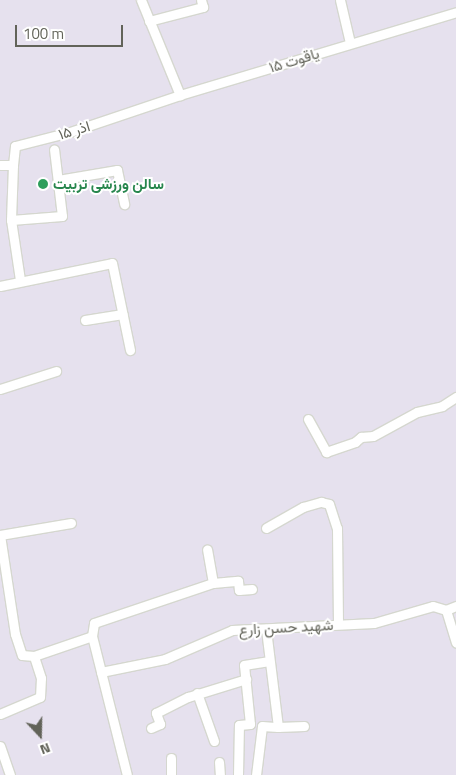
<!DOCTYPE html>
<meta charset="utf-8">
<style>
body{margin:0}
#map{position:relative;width:456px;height:775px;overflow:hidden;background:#e6e1ee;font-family:"Titillium Web",Vazirmatn,sans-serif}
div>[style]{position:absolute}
.roads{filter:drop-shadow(1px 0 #d5d7cf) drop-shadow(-1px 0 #d5d7cf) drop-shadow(0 1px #d5d7cf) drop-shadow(0 -1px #d5d7cf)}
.minor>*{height:9px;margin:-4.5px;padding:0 4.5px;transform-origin:4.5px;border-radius:4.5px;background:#fff}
.dots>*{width:14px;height:14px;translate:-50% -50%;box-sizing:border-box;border:2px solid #fff;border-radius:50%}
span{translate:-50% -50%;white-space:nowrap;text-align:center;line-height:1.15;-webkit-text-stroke:4px #fff;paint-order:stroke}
.street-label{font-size:15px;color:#626359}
.leisure-label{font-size:15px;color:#27864d;font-weight:700}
.left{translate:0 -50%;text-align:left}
.north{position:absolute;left:15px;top:710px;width:50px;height:50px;-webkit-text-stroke:4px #fff;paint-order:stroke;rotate:159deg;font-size:14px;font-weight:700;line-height:20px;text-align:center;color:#626359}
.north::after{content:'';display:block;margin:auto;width:18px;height:22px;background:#626359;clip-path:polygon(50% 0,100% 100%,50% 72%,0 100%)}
.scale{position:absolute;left:15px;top:25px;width:108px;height:22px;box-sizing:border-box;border:2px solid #626359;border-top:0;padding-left:6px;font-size:15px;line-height:18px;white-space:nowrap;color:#626359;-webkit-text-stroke:4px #fff;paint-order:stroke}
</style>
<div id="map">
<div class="roads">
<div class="minor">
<div style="left:141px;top:0;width:103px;rotate:67.7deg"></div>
<div style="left:340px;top:0;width:44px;rotate:76.9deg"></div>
<div style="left:149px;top:21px;width:56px;rotate:-14.5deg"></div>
<div style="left:203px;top:7px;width:7px;rotate:-106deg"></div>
<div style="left:0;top:165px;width:13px"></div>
<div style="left:13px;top:165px;width:55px;rotate:92.1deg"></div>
<div style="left:13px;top:165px;width:19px;rotate:-84deg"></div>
<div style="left:15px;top:146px;width:57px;rotate:-14.3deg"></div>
<div style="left:70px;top:132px;width:116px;rotate:-18.6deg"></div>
<div style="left:180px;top:95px;width:288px;rotate:-16.7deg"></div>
<div style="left:58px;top:180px;width:60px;rotate:-9.6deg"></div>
<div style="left:117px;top:170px;width:35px;rotate:78deg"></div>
<div style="left:20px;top:280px;width:61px;rotate:-98.5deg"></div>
<div style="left:11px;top:220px;width:51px;rotate:-4.5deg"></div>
<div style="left:62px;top:216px;width:67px;rotate:-96.8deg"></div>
<div style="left:0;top:286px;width:114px;rotate:-11.6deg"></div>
<div style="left:112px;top:263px;width:89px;rotate:78.3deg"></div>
<div style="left:85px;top:320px;width:38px;rotate:-9deg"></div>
<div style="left:0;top:389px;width:59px;rotate:-17.8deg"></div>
<div style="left:308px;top:419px;width:38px;rotate:61deg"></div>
<div style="left:326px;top:452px;width:31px;rotate:-19deg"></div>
<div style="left:355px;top:442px;width:8px;rotate:-40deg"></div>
<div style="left:361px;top:437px;width:12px;rotate:-5deg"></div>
<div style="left:373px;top:436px;width:50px;rotate:-28.6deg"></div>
<div style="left:417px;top:412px;width:26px;rotate:-13deg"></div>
<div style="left:442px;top:406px;width:17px;rotate:-33deg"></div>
<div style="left:266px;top:528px;width:43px;rotate:-29.6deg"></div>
<div style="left:303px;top:507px;width:19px;rotate:-16deg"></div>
<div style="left:321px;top:502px;width:8px;rotate:14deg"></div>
<div style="left:329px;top:504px;width:25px;rotate:72deg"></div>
<div style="left:337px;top:528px;width:96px;rotate:89.4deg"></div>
<div style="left:0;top:535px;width:100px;rotate:81.4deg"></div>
<div style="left:15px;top:634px;width:22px;rotate:72deg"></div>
<div style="left:22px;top:655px;width:12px;rotate:5deg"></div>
<div style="left:0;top:535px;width:72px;rotate:-9.6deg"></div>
<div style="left:213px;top:583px;width:25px;rotate:-5deg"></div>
<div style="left:238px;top:581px;width:9px;rotate:84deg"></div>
<div style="left:239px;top:590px;width:13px;rotate:-4deg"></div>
<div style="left:446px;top:610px;width:34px;rotate:73deg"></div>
<div style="left:446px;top:610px;width:11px;rotate:-22deg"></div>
<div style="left:92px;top:636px;width:13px;rotate:-81deg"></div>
<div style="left:94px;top:623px;width:126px;rotate:-18.6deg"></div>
<div style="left:213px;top:583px;width:34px;rotate:-100deg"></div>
<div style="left:101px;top:672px;width:65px;rotate:-11.5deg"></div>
<div style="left:165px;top:659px;width:73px;rotate:-23.4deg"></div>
<div style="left:232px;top:630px;width:142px;rotate:-2.8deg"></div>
<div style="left:374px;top:623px;width:61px;rotate:-16.1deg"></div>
<div style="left:433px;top:606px;width:14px;rotate:17deg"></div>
<div style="left:197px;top:693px;width:51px;rotate:70.5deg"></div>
<div style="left:0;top:714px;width:43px;rotate:-23deg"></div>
<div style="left:40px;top:697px;width:19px;rotate:-87deg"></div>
<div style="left:41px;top:678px;width:23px;rotate:-108deg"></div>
<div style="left:34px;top:656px;width:61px;rotate:-19deg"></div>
<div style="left:92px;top:636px;width:143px;rotate:75.9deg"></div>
<div style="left:278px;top:727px;width:26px;rotate:-2deg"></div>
<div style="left:151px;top:728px;width:10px;rotate:-24deg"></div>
<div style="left:160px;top:724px;width:12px;rotate:-110deg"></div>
<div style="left:156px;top:713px;width:36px;rotate:-27deg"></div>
<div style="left:188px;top:697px;width:61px;rotate:-17.2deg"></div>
<div style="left:0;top:746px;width:31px;rotate:71deg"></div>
<div style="left:219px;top:762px;width:13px;rotate:86deg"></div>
<div style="left:171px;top:775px;width:17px;rotate:-90deg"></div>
<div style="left:238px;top:775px;width:50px;rotate:-88.9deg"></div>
<div style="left:239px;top:725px;width:11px;rotate:-5deg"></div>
<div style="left:250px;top:724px;width:59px;rotate:-95.8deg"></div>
<div style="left:244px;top:665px;width:24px;rotate:-9deg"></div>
<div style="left:256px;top:775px;width:49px;rotate:-83deg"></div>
<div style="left:262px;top:726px;width:16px;rotate:4deg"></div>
<div style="left:278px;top:727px;width:99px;rotate:-97deg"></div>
</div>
</div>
<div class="dots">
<div style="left:43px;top:184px;background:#2e9e5b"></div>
</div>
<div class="street-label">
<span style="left:294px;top:60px;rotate:-17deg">یاقوت ۱۵</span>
<span style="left:74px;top:130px;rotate:-17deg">اذر ۱۵</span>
<span style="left:286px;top:627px;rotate:-3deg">شهید حسن زارع</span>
</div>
<div class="leisure-label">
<span class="left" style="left:53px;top:184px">سالن ورزشی تربیت</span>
</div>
<div class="north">N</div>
<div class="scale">100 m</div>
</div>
